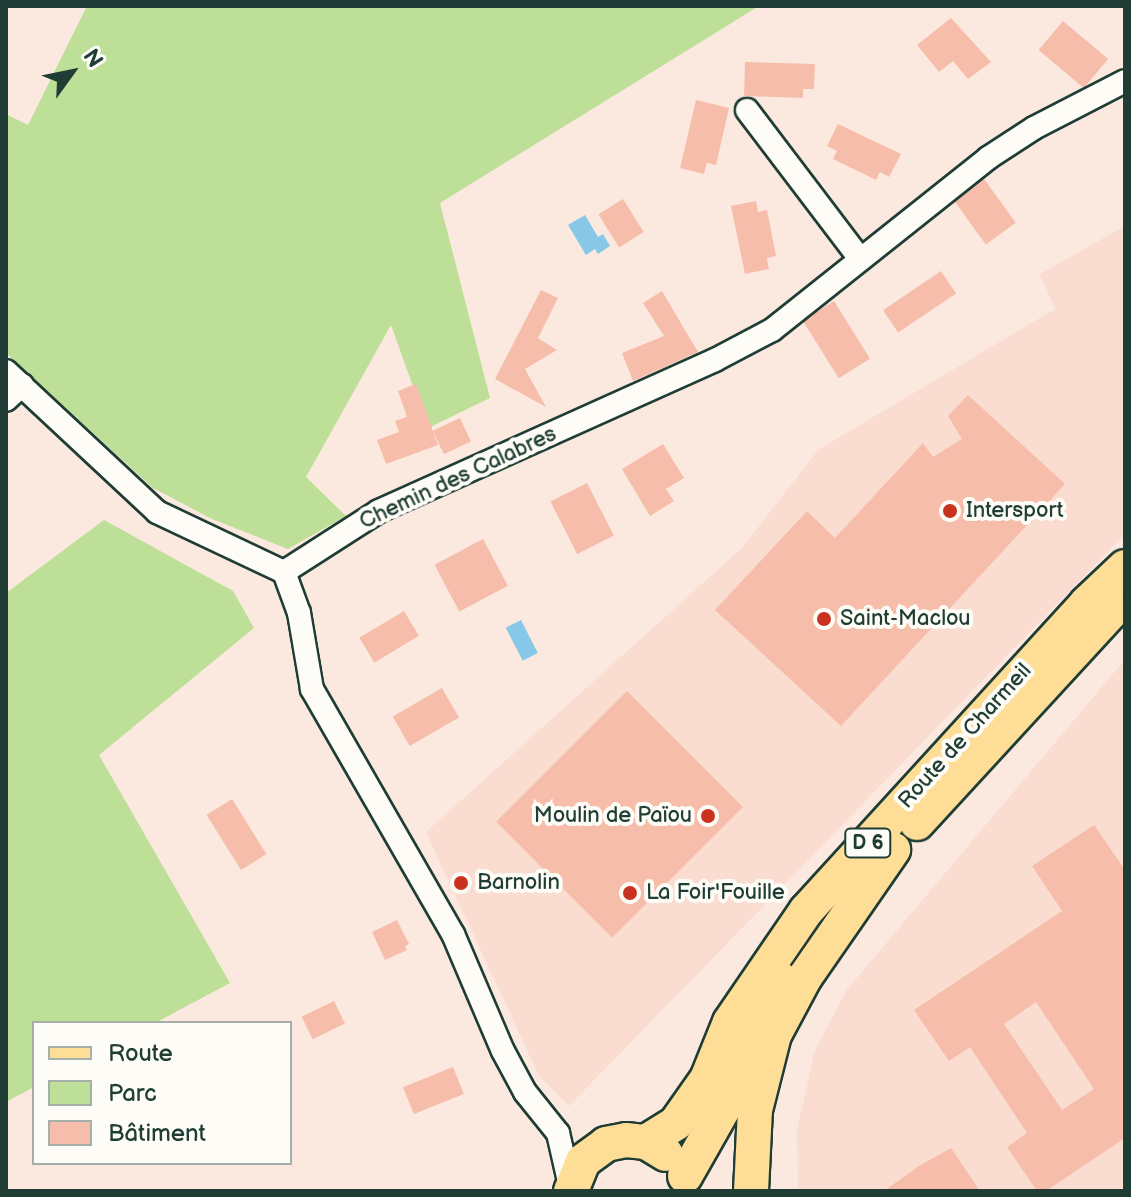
<!DOCTYPE html>
<meta charset="utf-8">
<style>
body{margin:0}
#map{position:relative;width:1131px;height:1197px;overflow:hidden;background:#fbe9e0;font-family:"Balsamiq Sans",sans-serif}
div>[style]{position:absolute}
.built>*{inset:0;background:#fadcd0}
.green>*{inset:0;background:#bedf98}
.water>*{inset:0;background:#87c7e8;transform-origin:0 0}
.building>*{inset:0;background:#f6beaa;transform-origin:0 0}
.roads{filter:drop-shadow(2px 0 #1f3d34) drop-shadow(-2px 0 #1f3d34) drop-shadow(0 2px #1f3d34) drop-shadow(0 -2px #1f3d34)}
.street>*{height:22px;margin:-11px;padding:0 11px;transform-origin:11px;border-radius:11px;background:#fdfcf7}
.primary>*{height:34px;margin:-17px;padding:0 17px;transform-origin:17px;border-radius:17px;background:#fedd96}
.dots>*{width:22px;height:22px;translate:-50% -50%;box-sizing:border-box;border:4px solid #fdfcf7;border-radius:50%}
span{translate:-50% -50%;white-space:nowrap;text-align:center;line-height:1.15;-webkit-text-stroke:8px #fdfcf7;paint-order:stroke}
.shield-label span{padding:2px 6px;background:#fdfcf7;border:2px solid;border-radius:6px;-webkit-text-stroke-width:0}
.shield-label{font-size:20px;color:#1f3d34;font-weight:700}
.street-label{font-size:22px;color:#1f3d34}
.poi-label{font-size:22px;color:#1f3d34}
.left{translate:0 -50%;text-align:left}
.right{translate:-100% -50%;text-align:right}
.frame{position:absolute;inset:0;border:8px solid #1f3d34;pointer-events:none}
.legend{position:absolute;left:32px;top:1021px;width:260px;height:144px;box-sizing:border-box;background:#fdfcf7;border:2px solid #a4b0a9;margin:0;padding:10px 14px;list-style:none;font-size:24px;color:#1f3d34}
.legend li{display:flex;align-items:center;gap:16px;height:40px}
.legend b{width:40px;border:2px solid #a4b0a9}
.north{position:absolute;left:32px;top:32px;width:80px;height:80px;-webkit-text-stroke:6px #fdfcf7;paint-order:stroke;rotate:57deg;font-size:22px;font-weight:700;line-height:32px;text-align:center;color:#1f3d34}
.north::after{content:'';display:block;margin:auto;width:28px;height:36px;background:#1f3d34;clip-path:polygon(50% 0,100% 100%,50% 72%,0 100%)}
</style>
<div id="map">
<div class="built">
<div style="clip-path:polygon(1125px 226px,1125px 534px,569px 1106px,539px 1076px,426px 832px,742px 548px,818px 450px,1055px 309px,1040px 274px)"></div>
<div style="clip-path:polygon(1122px 663px,1125px 671px,1125px 1191px,798px 1191px,797px 1130px,814px 1053px,846px 991px)"></div>
</div>
<div class="green">
<div style="clip-path:polygon(87px 6px,759px 6px,440px 203px,490px 398px,428px 428px,391px 325px,306px 477px,346px 516px,288px 549px,212px 519px,153px 488px,6px 353px,6px 114px,28px 125px)"></div>
<div style="clip-path:polygon(104px 520px,233px 591px,254px 628px,99px 755px,230px 983px,155px 1023px,34px 1023px,34px 1087px,6px 1102px,6px 593px)"></div>
</div>
<div class="water">
<div style="clip-path:polygon(585px 215px,598px 237px,603px 234px,610px 246px,598px 254px,595px 249px,586px 255px,568px 225px)"></div>
<div style="left:521px;top:620px;width:37px;height:17px;rotate:63deg"></div>
</div>
<div class="building">
<div style="clip-path:polygon(951px 18px,991px 62px,968px 79px,953px 61px,939px 72px,917px 45px)"></div>
<div style="left:1063px;top:21px;width:59px;height:38px;rotate:40deg"></div>
<div style="clip-path:polygon(745px 62px,815px 64px,814px 89px,803px 89px,803px 98px,744px 96px)"></div>
<div style="clip-path:polygon(696px 100px,729px 108px,716px 165px,707px 163px,704px 174px,680px 168px)"></div>
<div style="clip-path:polygon(838px 124px,901px 154px,889px 177px,880px 172px,876px 180px,833px 159px,837px 151px,827px 146px)"></div>
<div style="left:984px;top:179px;width:54px;height:37px;rotate:54deg"></div>
<div style="left:623px;top:199px;width:39px;height:29px;rotate:58deg"></div>
<div style="clip-path:polygon(756px 201px,758px 212px,767px 210px,776px 256px,767px 258px,769px 269px,745px 274px,731px 206px)"></div>
<div style="left:941px;top:271px;width:27px;height:70px;rotate:56deg"></div>
<div style="clip-path:polygon(541px 290px,558px 298px,538px 338px,557px 350px,525px 369px,546px 407px,495px 379px)"></div>
<div style="clip-path:polygon(662px 291px,698px 352px,633px 381px,622px 353px,664px 336px,643px 303px)"></div>
<div style="left:834px;top:301px;width:68px;height:37px;rotate:58deg"></div>
<div style="clip-path:polygon(416px 384px,438px 445px,386px 464px,377px 440px,399px 432px,395px 421px,407px 417px,398px 391px)"></div>
<div style="clip-path:polygon(968px 395px,1065px 484px,841px 726px,715px 610px,807px 511px,835px 538px,923px 443px,933px 457px,962px 439px,948px 416px)"></div>
<div style="left:460px;top:418px;width:26px;height:30px;rotate:65deg"></div>
<div style="clip-path:polygon(663px 444px,684px 478px,666px 489px,674px 501px,650px 516px,622px 469px)"></div>
<div style="left:587px;top:483px;width:59px;height:41px;rotate:63deg"></div>
<div style="left:483px;top:539px;width:53px;height:55px;rotate:62deg"></div>
<div style="left:404px;top:611px;width:29px;height:52px;rotate:59deg"></div>
<div style="left:442px;top:688px;width:34px;height:57px;rotate:60deg"></div>
<div style="left:627px;top:691px;width:164px;height:185px;rotate:45deg"></div>
<div style="left:232px;top:799px;width:65px;height:30px;rotate:58deg"></div>
<div style="clip-path:polygon(evenodd,1094px 825px,1125px 870px,1125px 1138px,1046px 1191px,1037px 1191px,1007px 1147px,1027px 1133px,970px 1047px,949px 1061px,914px 1010px,1062px 911px,1032px 866px,1094px 825px,1036px 1002px,1094px 1089px,1062px 1110px,1004px 1024px,1036px 1002px)"></div>
<div style="clip-path:polygon(397px 920px,409px 944px,405px 946px,407px 950px,385px 960px,372px 932px)"></div>
<div style="left:334px;top:1001px;width:25px;height:36px;rotate:64deg"></div>
<div style="left:453px;top:1067px;width:29px;height:54px;rotate:68deg"></div>
<div style="clip-path:polygon(951px 1148px,980px 1191px,884px 1191px,919px 1166px)"></div>
</div>
<div class="roads">
<div class="street">
<div style="left:747px;top:110px;width:187px;rotate:52.8deg"></div>
<div style="left:6px;top:371px;width:207px;rotate:43deg"></div>
<div style="left:157px;top:512px;width:140px;rotate:25.3deg"></div>
<div style="left:6px;top:400px;width:22px;rotate:-43deg"></div>
<div style="left:284px;top:572px;width:113px;rotate:-32.7deg"></div>
<div style="left:379px;top:511px;width:368px;rotate:-24.2deg"></div>
<div style="left:715px;top:360px;width:64px;rotate:-27.8deg"></div>
<div style="left:772px;top:330px;width:276px;rotate:-38.5deg"></div>
<div style="left:988px;top:158px;width:55px;rotate:-33.1deg"></div>
<div style="left:1034px;top:128px;width:102px;rotate:-27.3deg"></div>
<div style="left:284px;top:572px;width:44px;rotate:69.9deg"></div>
<div style="left:299px;top:613px;width:77px;rotate:80.3deg"></div>
<div style="left:312px;top:689px;width:283px;rotate:60.1deg"></div>
<div style="left:453px;top:934px;width:127px;rotate:66.9deg"></div>
<div style="left:503px;top:1051px;width:47px;rotate:61.8deg"></div>
<div style="left:525px;top:1092px;width:53px;rotate:51.2deg"></div>
<div style="left:558px;top:1133px;width:54px;rotate:77.2deg"></div>
</div>
<div class="primary">
<div style="left:917px;top:823px;width:307px;rotate:-47.4deg"></div>
<div style="left:646px;top:1142px;width:36px;rotate:-32deg"></div>
<div style="left:676px;top:1123px;width:54px;rotate:-54.8deg"></div>
<div style="left:707px;top:1079px;width:61px;rotate:-68deg"></div>
<div style="left:730px;top:1022px;width:135px;rotate:-55.6deg"></div>
<div style="left:806px;top:911px;width:417px;rotate:-47.6deg"></div>
<div style="left:1087px;top:603px;width:52px;rotate:-43.5deg"></div>
<div style="left:685px;top:1176px;width:112px;rotate:-60.4deg"></div>
<div style="left:740px;top:1079px;width:52px;rotate:-73.3deg"></div>
<div style="left:755px;top:1029px;width:56px;rotate:-63.4deg"></div>
<div style="left:571px;top:1191px;width:32px;rotate:-68deg"></div>
<div style="left:583px;top:1161px;width:29px;rotate:-36deg"></div>
<div style="left:606px;top:1144px;width:20px;rotate:-11deg"></div>
<div style="left:626px;top:1140px;width:20px;rotate:6deg"></div>
<div style="left:646px;top:1142px;width:23px;rotate:31deg"></div>
<div style="left:751px;top:1191px;width:81px;rotate:-87.2deg"></div>
<div style="left:755px;top:1110px;width:77px;rotate:-75.8deg"></div>
<div style="left:774px;top:1035px;width:66px;rotate:-61.9deg"></div>
<div style="left:805px;top:977px;width:155px;rotate:-55.3deg"></div>
</div>
</div>
<div class="dots">
<div style="left:950px;top:511px;background:#c8321e"></div>
<div style="left:824px;top:619px;background:#c8321e"></div>
<div style="left:708px;top:816px;background:#c8321e"></div>
<div style="left:461px;top:883px;background:#c8321e"></div>
<div style="left:630px;top:893px;background:#c8321e"></div>
</div>
<div class="shield-label">
<span style="left:868px;top:843px">D 6</span>
</div>
<div class="street-label">
<span style="left:458px;top:478px;rotate:-25deg">Chemin des Calabres</span>
<span style="left:965px;top:736px;rotate:-48deg">Route de Charmeil</span>
</div>
<div class="poi-label">
<span class="left" style="left:966px;top:511px">Intersport</span>
<span class="left" style="left:840px;top:619px">Saint-Maclou</span>
<span class="right" style="left:692px;top:816px">Moulin de Païou</span>
<span class="left" style="left:477px;top:883px">Barnolin</span>
<span class="left" style="left:646px;top:893px">La Foir'Fouille</span>
</div>
<div class="frame"></div>
<ul class="legend">
<li><b style="height:10px;background:#fedd96"></b>Route</li>
<li><b style="height:22px;background:#bedf98"></b>Parc</li>
<li><b style="height:22px;background:#f6beaa"></b>Bâtiment</li>
</ul>
<div class="north">N</div>
</div>
